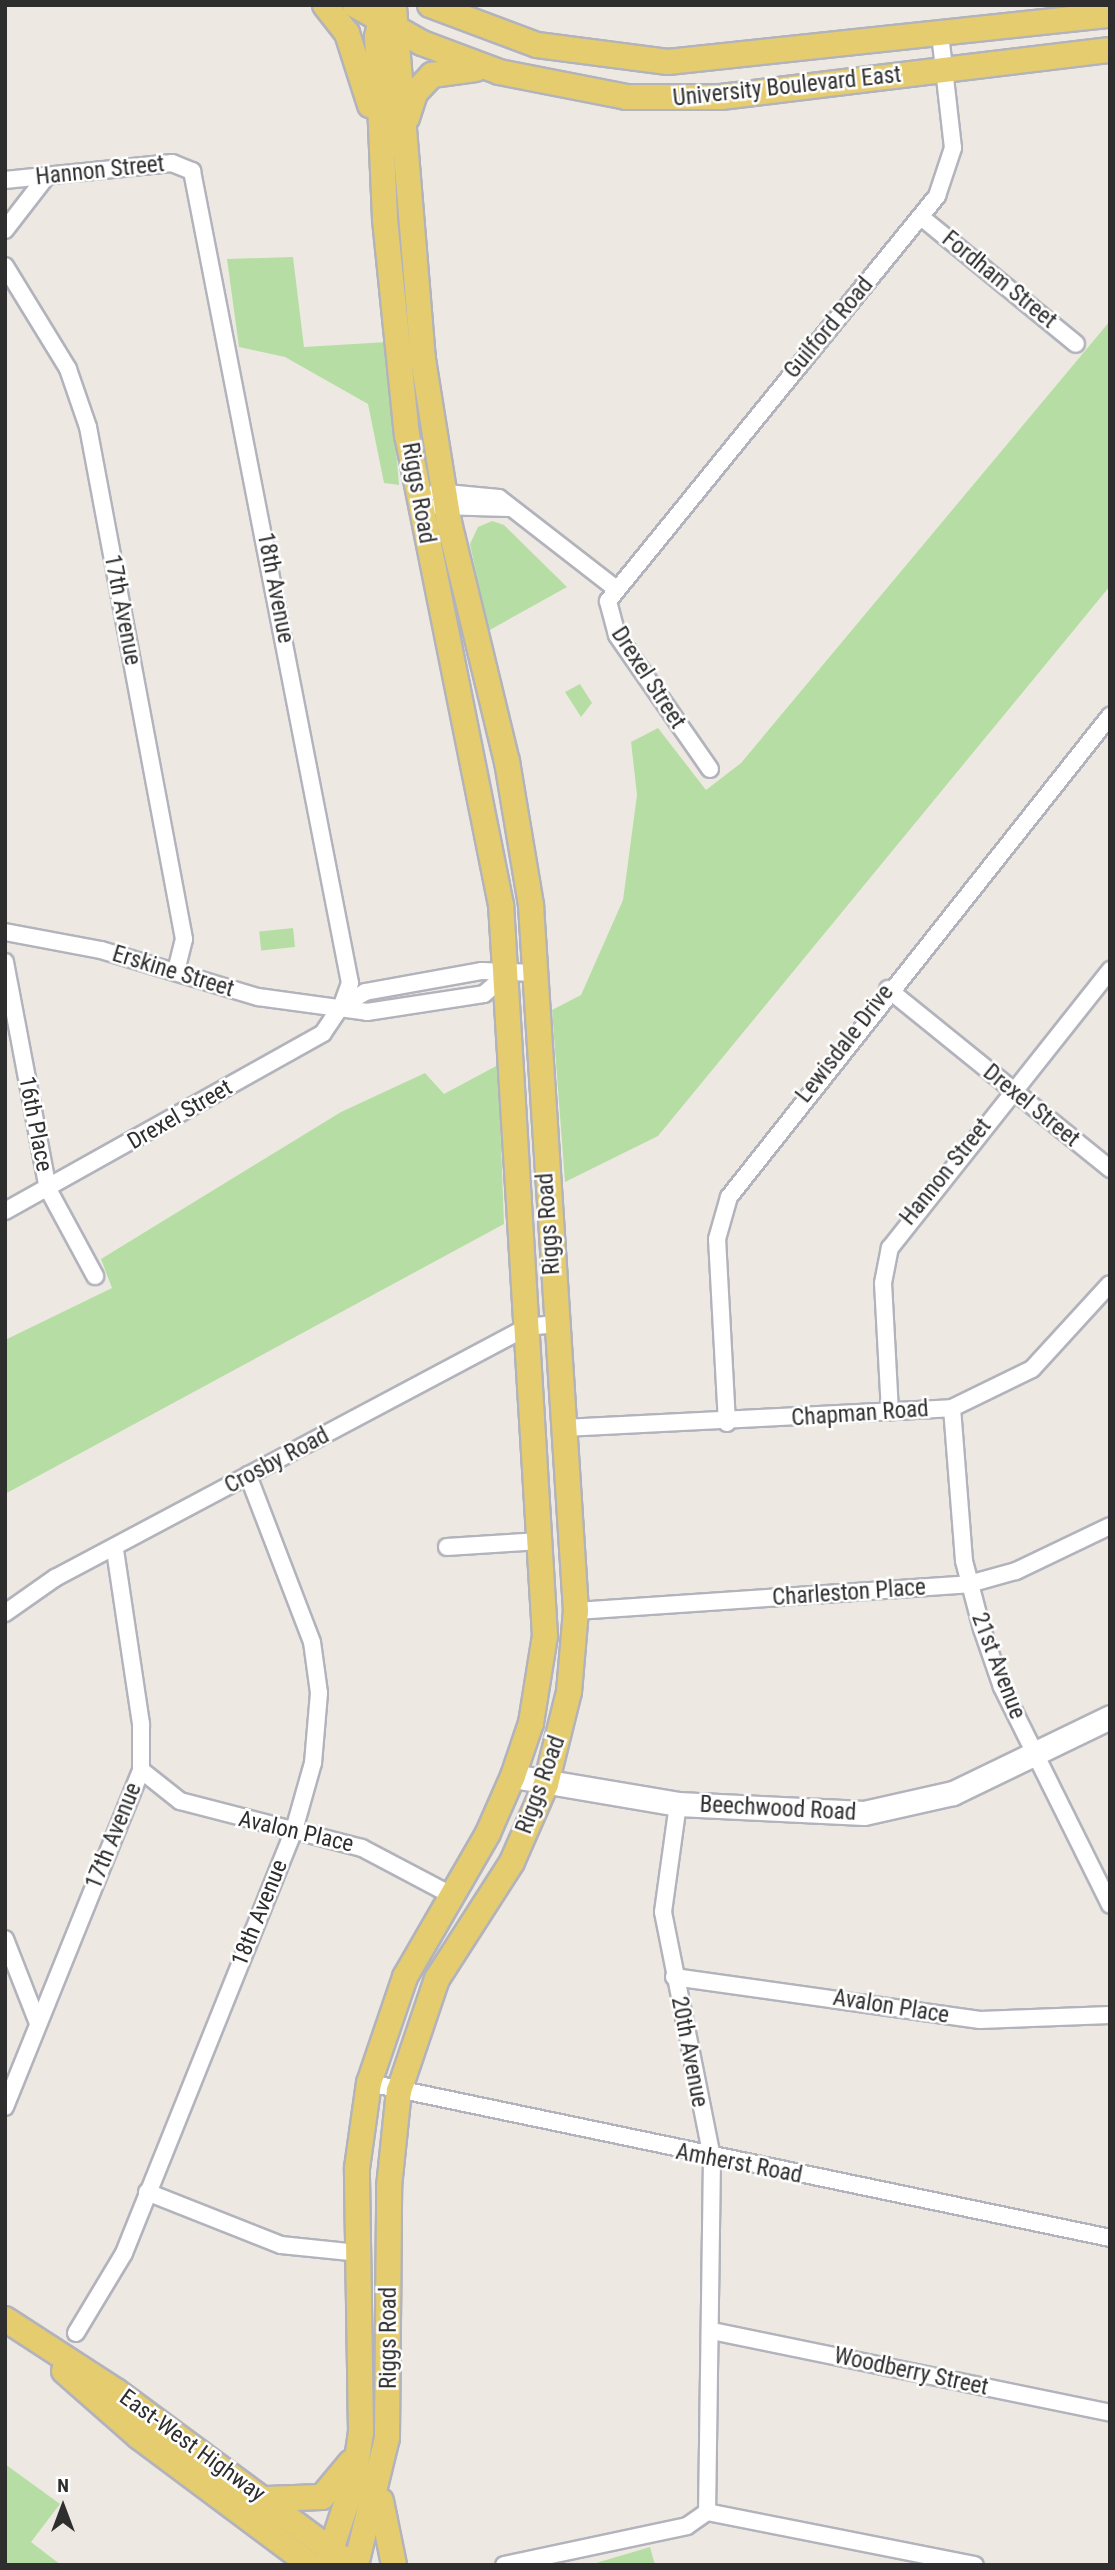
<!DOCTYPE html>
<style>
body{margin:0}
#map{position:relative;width:1115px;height:2570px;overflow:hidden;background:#ede9e2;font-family:"Roboto Condensed",sans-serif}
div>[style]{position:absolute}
.green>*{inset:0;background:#b6dea4;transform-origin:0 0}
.roads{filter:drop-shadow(2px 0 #b2b3bc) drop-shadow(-2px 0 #b2b3bc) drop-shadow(0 2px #b2b3bc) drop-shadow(0 -2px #b2b3bc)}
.street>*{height:16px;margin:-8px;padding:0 8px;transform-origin:8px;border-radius:8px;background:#fff}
.secondary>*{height:23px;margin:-11.5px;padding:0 11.5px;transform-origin:11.5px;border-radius:11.5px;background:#fff}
.primary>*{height:24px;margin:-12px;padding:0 12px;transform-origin:12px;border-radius:12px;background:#e5cd6f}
span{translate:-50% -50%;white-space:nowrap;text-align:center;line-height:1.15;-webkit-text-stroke:5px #fff;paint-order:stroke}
.street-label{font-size:23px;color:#2e2e2e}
.frame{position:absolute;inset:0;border:7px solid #2e2e2e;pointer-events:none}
.north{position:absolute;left:28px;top:2472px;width:70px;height:70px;-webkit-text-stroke:5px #fff;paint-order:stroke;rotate:0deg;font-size:19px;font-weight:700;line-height:28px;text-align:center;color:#2e2e2e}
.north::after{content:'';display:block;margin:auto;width:24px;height:32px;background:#2e2e2e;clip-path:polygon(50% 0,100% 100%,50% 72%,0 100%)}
</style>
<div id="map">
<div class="green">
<div style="clip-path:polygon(293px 257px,304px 347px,387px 342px,399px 485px,384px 483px,368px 404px,285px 357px,239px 347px,227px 259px)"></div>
<div style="clip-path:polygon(1110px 321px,1110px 586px,658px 1136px,565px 1182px,552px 1010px,581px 995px,623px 900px,637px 795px,631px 742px,658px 728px,706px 790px,741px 763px)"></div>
<div style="clip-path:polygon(492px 521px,504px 525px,567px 587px,488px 631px,470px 544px,478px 527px)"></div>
<div style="clip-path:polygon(580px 684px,592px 703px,581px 717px,565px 692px)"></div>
<div style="left:293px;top:928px;width:19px;height:34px;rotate:84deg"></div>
<div style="clip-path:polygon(498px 1065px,504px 1224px,5px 1494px,5px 1340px,112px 1288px,101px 1259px,341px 1112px,425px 1073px,444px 1094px)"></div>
<div style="clip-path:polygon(5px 2464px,60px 2504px,31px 2542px,61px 2565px,5px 2565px)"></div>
<div style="clip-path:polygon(650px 2547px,655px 2565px,596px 2565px,596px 2563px)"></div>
</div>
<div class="roads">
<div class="street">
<div style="left:5px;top:180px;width:168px;rotate:-5.8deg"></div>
<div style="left:172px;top:163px;width:22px;rotate:22deg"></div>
<div style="left:192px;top:171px;width:827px;rotate:78.99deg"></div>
<div style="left:350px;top:983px;width:23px;rotate:110deg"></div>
<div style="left:921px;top:217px;width:200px;rotate:39.3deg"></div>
<div style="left:5px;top:230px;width:67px;rotate:-52.3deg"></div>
<div style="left:5px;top:266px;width:121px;rotate:58.5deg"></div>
<div style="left:68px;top:369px;width:61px;rotate:71deg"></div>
<div style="left:88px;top:427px;width:521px;rotate:79.38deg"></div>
<div style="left:184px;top:939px;width:33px;rotate:104deg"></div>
<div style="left:436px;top:492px;width:63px;rotate:5.4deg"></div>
<div style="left:499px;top:498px;width:147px;rotate:37.8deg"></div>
<div style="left:438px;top:506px;width:71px;rotate:1.6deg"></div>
<div style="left:710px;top:769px;width:163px;rotate:-124.8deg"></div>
<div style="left:617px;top:635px;width:35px;rotate:-105deg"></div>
<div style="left:608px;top:601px;width:522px;rotate:-50.91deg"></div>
<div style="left:937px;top:196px;width:51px;rotate:-71.6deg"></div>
<div style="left:953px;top:148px;width:115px;rotate:-96.5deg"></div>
<div style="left:5px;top:932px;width:98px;rotate:10.6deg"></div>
<div style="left:101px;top:950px;width:164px;rotate:16.7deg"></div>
<div style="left:258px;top:997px;width:110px;rotate:7.8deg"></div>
<div style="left:367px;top:1012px;width:118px;rotate:-8.7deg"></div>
<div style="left:484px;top:994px;width:28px;rotate:-41deg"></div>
<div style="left:5px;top:962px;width:231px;rotate:79.3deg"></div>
<div style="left:48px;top:1189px;width:99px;rotate:61.6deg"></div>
<div style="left:888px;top:989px;width:286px;rotate:39deg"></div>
<div style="left:5px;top:1211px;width:364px;rotate:-29.2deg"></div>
<div style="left:323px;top:1033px;width:34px;rotate:-56deg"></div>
<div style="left:342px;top:1005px;width:26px;rotate:-29deg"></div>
<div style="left:365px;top:992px;width:119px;rotate:-10.2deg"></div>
<div style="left:482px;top:971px;width:54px;rotate:2.1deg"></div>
<div style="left:952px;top:1408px;width:153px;rotate:85.5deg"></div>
<div style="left:964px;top:1561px;width:70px;rotate:75.2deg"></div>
<div style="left:982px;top:1629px;width:61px;rotate:71deg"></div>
<div style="left:1002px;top:1687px;width:243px;rotate:63.6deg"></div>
<div style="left:890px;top:1412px;width:129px;rotate:-93.1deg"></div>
<div style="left:883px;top:1283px;width:36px;rotate:-79deg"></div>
<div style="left:890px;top:1248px;width:355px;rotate:-51.6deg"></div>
<div style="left:727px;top:1423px;width:184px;rotate:-93.1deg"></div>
<div style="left:717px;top:1239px;width:44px;rotate:-74.1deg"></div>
<div style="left:729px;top:1197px;width:614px;rotate:-51.62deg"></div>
<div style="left:562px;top:1428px;width:391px;rotate:-2.9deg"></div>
<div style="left:952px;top:1408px;width:89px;rotate:-26deg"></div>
<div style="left:1032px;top:1369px;width:115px;rotate:-47.5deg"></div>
<div style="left:447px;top:1547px;width:93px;rotate:-3.7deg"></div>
<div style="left:576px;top:1611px;width:394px;rotate:-3.9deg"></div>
<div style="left:969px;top:1584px;width:49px;rotate:-15.5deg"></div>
<div style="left:1016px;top:1571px;width:104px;rotate:-25.6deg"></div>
<div style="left:5px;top:1613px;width:61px;rotate:-35deg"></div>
<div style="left:55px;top:1578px;width:535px;rotate:-28deg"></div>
<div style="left:527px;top:1327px;width:29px;rotate:-6deg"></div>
<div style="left:141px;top:1770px;width:50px;rotate:38.5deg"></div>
<div style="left:180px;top:1801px;width:188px;rotate:14.5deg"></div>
<div style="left:362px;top:1848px;width:101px;rotate:27.8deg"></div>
<div style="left:678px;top:1804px;width:109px;rotate:97.9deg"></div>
<div style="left:663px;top:1912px;width:251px;rotate:78.7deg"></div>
<div style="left:712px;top:2158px;width:354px;rotate:90.8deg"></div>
<div style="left:5px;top:1939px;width:90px;rotate:68.6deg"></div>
<div style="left:674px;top:1977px;width:309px;rotate:8deg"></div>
<div style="left:980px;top:2020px;width:130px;rotate:-2.2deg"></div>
<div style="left:369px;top:2083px;width:757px;rotate:11.81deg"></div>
<div style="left:5px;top:2107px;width:363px;rotate:-68deg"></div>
<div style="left:141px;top:1770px;width:46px;rotate:-90deg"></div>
<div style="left:141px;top:1724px;width:175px;rotate:-98.5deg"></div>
<div style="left:147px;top:2192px;width:144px;rotate:21.6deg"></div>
<div style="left:281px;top:2245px;width:77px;rotate:5.9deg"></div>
<div style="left:712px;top:2331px;width:406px;rotate:11.6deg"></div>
<div style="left:76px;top:2333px;width:93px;rotate:-59deg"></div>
<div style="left:124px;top:2253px;width:456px;rotate:-68.1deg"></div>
<div style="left:294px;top:1830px;width:70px;rotate:-74.2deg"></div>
<div style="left:313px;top:1763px;width:70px;rotate:-85.1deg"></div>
<div style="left:319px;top:1693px;width:51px;rotate:-97.8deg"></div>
<div style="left:312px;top:1642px;width:179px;rotate:-111deg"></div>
<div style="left:504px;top:2565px;width:187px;rotate:-12deg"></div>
<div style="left:687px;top:2526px;width:24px;rotate:-35deg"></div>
<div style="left:707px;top:2512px;width:273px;rotate:11.2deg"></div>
</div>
<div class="secondary">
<div style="left:513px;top:1776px;width:167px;rotate:9.6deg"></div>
<div style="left:678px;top:1804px;width:186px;rotate:2.8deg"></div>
<div style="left:864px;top:1813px;width:91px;rotate:-12.7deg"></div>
<div style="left:953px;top:1793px;width:174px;rotate:-25.8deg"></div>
</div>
<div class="primary">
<div style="left:325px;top:5px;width:36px;rotate:52deg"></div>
<div style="left:347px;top:33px;width:76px;rotate:72.3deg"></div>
<div style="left:355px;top:5px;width:77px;rotate:29.6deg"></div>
<div style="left:422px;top:43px;width:82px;rotate:20.6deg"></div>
<div style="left:499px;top:72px;width:129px;rotate:11.1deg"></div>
<div style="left:626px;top:97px;width:95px"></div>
<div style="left:721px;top:97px;width:392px;rotate:-6.9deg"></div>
<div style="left:430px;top:5px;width:114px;rotate:20.5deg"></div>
<div style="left:537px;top:45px;width:132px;rotate:7.4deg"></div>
<div style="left:668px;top:62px;width:444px;rotate:-6.1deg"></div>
<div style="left:407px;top:118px;width:26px;rotate:-72deg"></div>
<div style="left:415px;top:93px;width:25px;rotate:-47deg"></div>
<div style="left:432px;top:75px;width:44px;rotate:-7.8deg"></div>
<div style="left:5px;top:2319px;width:132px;rotate:33deg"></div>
<div style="left:116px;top:2391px;width:284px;rotate:36.5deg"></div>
<div style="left:64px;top:2371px;width:100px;rotate:41.3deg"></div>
<div style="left:139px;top:2437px;width:214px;rotate:36.7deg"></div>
<div style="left:266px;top:2499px;width:56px;rotate:-2deg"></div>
<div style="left:322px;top:2497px;width:45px;rotate:-50.4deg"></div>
<div style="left:381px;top:2501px;width:65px;rotate:78.5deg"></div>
<div style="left:326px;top:2565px;width:89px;rotate:-71.8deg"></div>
<div style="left:354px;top:2480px;width:49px;rotate:-81.7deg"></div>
<div style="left:361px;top:2432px;width:264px;rotate:-90.9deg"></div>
<div style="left:357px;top:2168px;width:86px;rotate:-82deg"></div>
<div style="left:369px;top:2083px;width:112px;rotate:-71.2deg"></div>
<div style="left:405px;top:1977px;width:166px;rotate:-60deg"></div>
<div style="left:488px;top:1833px;width:62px;rotate:-66.3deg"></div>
<div style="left:513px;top:1776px;width:56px;rotate:-71.2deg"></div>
<div style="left:531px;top:1723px;width:88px;rotate:-80.9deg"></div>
<div style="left:545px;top:1636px;width:732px;rotate:-93.44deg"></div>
<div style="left:501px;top:905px;width:478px;rotate:-101.3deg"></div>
<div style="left:407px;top:436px;width:219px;rotate:-95.8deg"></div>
<div style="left:385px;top:218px;width:181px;rotate:-92.5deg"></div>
<div style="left:377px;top:37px;width:33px;rotate:-78deg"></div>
<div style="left:356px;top:2565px;width:131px;rotate:-76.3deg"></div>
<div style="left:387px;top:2438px;width:251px;rotate:-89.5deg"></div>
<div style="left:389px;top:2187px;width:97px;rotate:-84.1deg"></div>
<div style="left:399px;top:2091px;width:118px;rotate:-71.3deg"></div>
<div style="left:437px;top:1979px;width:139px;rotate:-57.3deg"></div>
<div style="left:512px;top:1862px;width:85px;rotate:-66.4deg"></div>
<div style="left:546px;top:1784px;width:95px;rotate:-76deg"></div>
<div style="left:569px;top:1692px;width:81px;rotate:-85.1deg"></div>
<div style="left:576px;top:1611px;width:707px;rotate:-93.65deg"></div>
<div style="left:531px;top:905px;width:145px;rotate:-99.5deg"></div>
<div style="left:507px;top:762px;width:247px;rotate:-103.6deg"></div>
<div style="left:449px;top:522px;width:164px;rotate:-99.1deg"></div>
<div style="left:423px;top:360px;width:356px;rotate:-94.7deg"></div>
</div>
</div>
<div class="street-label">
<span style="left:787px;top:87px;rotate:-6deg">University Boulevard East</span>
<span style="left:100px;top:171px;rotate:-6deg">Hannon Street</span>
<span style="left:999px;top:280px;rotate:39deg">Fordham Street</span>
<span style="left:829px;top:328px;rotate:-50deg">Guilford Road</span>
<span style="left:418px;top:493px;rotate:80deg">Riggs Road</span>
<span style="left:275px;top:588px;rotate:79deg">18th Avenue</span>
<span style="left:122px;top:610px;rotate:79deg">17th Avenue</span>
<span style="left:648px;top:678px;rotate:57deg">Drexel Street</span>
<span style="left:173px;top:972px;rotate:17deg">Erskine Street</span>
<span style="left:845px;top:1044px;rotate:-52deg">Lewisdale Drive</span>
<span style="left:1031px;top:1106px;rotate:39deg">Drexel Street</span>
<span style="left:180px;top:1115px;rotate:-30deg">Drexel Street</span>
<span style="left:35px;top:1124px;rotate:79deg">16th Place</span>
<span style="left:946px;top:1172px;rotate:-51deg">Hannon Street</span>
<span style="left:549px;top:1224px;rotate:-94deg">Riggs Road</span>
<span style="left:860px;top:1414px;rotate:-4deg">Chapman Road</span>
<span style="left:277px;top:1461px;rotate:-28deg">Crosby Road</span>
<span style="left:849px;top:1593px;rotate:-4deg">Charleston Place</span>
<span style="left:998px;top:1666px;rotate:69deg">21st Avenue</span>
<span style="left:541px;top:1785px;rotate:-70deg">Riggs Road</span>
<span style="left:778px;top:1809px;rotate:3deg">Beechwood Road</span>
<span style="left:296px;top:1832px;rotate:13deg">Avalon Place</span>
<span style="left:114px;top:1836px;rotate:-68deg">17th Avenue</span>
<span style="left:260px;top:1913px;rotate:-68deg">18th Avenue</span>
<span style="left:891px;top:2007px;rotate:9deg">Avalon Place</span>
<span style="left:689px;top:2052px;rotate:79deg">20th Avenue</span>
<span style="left:739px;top:2164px;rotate:11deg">Amherst Road</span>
<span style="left:389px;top:2338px;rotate:-90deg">Riggs Road</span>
<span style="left:911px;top:2372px;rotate:12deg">Woodberry Street</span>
<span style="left:192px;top:2446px;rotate:36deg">East-West Highway</span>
</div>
<div class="frame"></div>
<div class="north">N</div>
</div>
